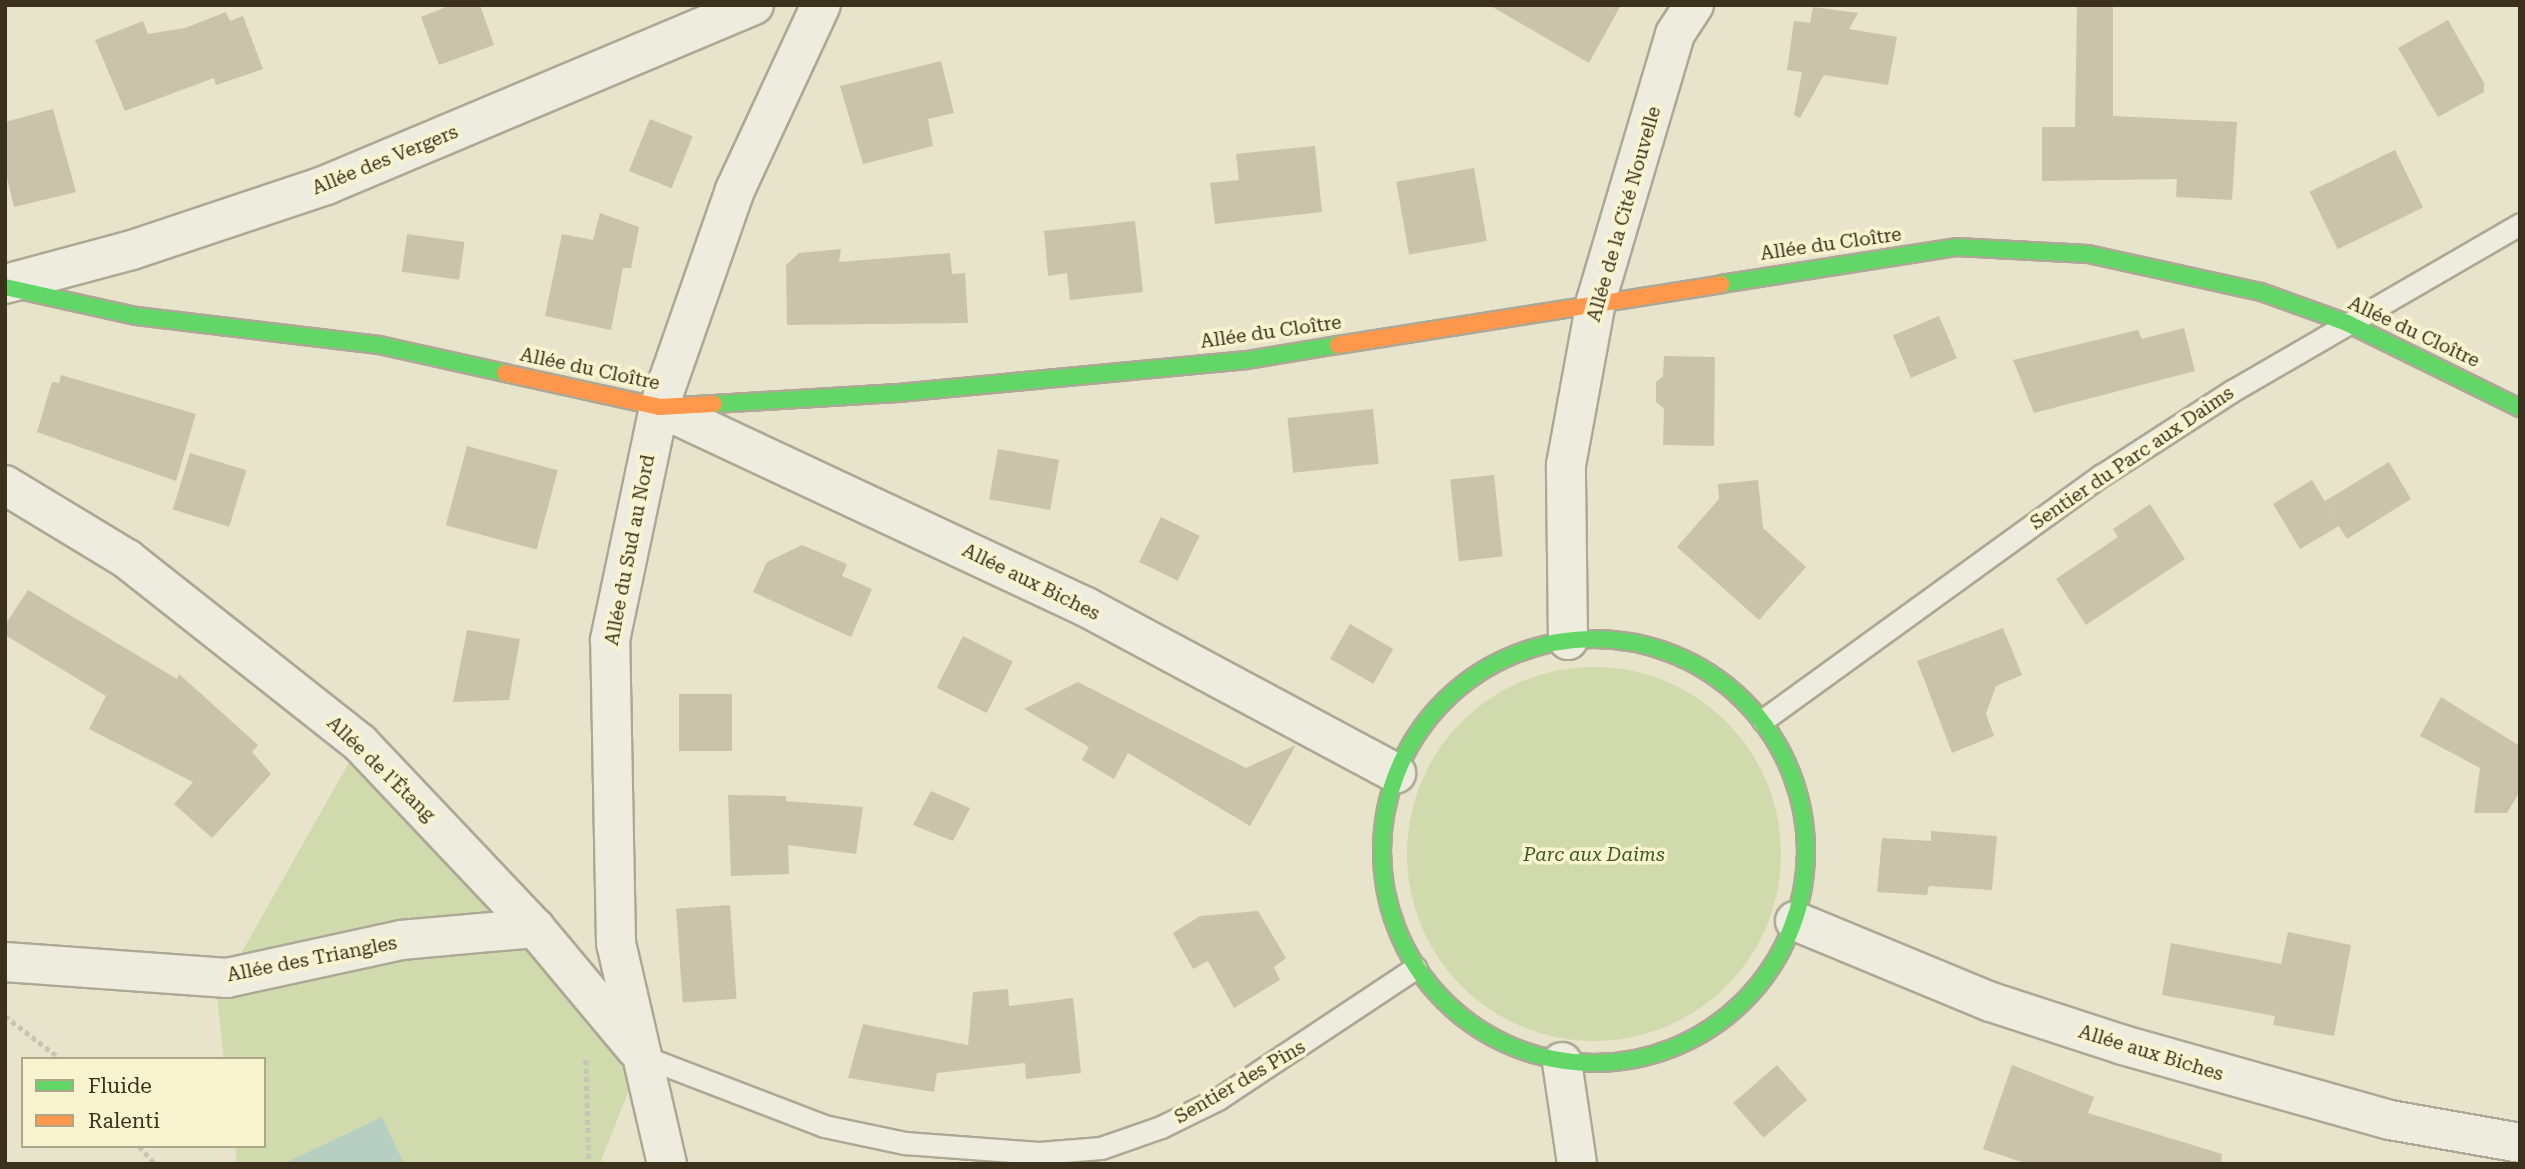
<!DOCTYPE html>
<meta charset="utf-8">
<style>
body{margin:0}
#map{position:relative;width:2525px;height:1169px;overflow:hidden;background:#e7e4cb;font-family:"Roboto Serif",serif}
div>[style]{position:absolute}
.green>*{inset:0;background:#d1daac}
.round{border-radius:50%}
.water>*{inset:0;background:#b7cec3}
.building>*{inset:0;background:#cbc2ac;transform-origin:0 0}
.path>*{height:4.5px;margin-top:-2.25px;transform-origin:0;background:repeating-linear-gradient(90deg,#c7c4b5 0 5px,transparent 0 8.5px)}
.roads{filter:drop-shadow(2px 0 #aca895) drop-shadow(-2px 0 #aca895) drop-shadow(0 2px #aca895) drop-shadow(0 -2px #aca895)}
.lane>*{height:21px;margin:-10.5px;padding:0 10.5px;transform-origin:10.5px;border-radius:10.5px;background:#eeecde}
.street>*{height:38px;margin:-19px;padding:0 19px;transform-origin:19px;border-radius:19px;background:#eeecde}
.fast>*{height:16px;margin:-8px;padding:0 8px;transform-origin:8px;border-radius:8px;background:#63d668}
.fast>.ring{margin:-8px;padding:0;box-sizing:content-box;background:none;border:16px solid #63d668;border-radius:50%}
.slow>*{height:16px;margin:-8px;padding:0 8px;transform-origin:8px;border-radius:8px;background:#ff974d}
span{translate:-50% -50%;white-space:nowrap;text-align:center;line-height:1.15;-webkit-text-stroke:7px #f9f4d0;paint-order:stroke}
.street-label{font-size:19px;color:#3b311c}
.park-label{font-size:19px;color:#415a20;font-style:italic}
.frame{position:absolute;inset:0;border:7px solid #3b311c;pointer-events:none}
.legend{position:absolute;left:21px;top:1057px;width:245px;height:91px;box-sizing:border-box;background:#f9f4d0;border:2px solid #ada688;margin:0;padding:9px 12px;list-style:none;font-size:21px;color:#3b311c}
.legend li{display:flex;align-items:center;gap:14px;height:35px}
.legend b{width:35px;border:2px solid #ada688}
</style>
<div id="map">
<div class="green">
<div class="round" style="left:1407px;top:667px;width:374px;height:374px"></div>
<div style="clip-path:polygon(360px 743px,642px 1056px,600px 1164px,237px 1164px,235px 1146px,264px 1146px,264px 1059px,224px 1059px,217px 996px)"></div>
</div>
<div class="water">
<div style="clip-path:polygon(382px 1117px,404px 1164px,283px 1164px)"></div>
</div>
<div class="building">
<div style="clip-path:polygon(451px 5px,480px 5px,494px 45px,439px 65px,421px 17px)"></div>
<div style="clip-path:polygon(1489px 5px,1621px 5px,1589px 63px)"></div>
<div style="clip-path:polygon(2077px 5px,2113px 5px,2113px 116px,2237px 122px,2232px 200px,2176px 197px,2177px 179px,2042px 181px,2042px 127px,2075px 127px)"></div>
<div style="clip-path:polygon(1813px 7px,1858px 13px,1849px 29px,1897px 37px,1888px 85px,1824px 75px,1800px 118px,1794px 115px,1802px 72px,1787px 70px,1794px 21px,1810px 23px)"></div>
<div style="clip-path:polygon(226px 12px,230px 21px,243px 16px,263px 69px,216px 85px,214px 78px,125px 111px,95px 40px,143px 21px,148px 34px,185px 28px)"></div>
<div style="clip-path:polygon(2448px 20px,2484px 83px,2484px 92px,2438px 117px,2398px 48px)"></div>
<div style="clip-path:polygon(941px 61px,954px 113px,928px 119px,933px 146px,863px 164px,840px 86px)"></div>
<div style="clip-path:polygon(53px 109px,76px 192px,14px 207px,5px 169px,5px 122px)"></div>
<div style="left:650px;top:119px;width:46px;height:56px;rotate:22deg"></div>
<div style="clip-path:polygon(1315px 146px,1322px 212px,1215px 224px,1210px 183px,1239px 180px,1236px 154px)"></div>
<div style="left:2395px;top:150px;width:64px;height:95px;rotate:64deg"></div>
<div style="left:1474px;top:168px;width:74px;height:79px;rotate:80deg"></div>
<div style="clip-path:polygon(600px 213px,639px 227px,631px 268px,623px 268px,611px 330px,545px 316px,562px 234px,593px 240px)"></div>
<div style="clip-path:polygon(1135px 221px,1143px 292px,1070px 300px,1067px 273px,1048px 276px,1044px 231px)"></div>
<div style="left:407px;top:234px;width:58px;height:38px;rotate:8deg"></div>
<div style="clip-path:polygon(841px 249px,839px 262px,950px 253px,952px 274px,965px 273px,968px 323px,787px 325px,786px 265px,799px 253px)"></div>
<div style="left:1939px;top:316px;width:46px;height:50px;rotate:67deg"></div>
<div style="clip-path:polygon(2184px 328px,2195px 371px,2034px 413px,2013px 360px,2138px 330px,2142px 339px)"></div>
<div style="clip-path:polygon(1664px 356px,1715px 357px,1714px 446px,1663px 445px,1664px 409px,1656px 402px,1656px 382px,1663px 376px)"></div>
<div style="clip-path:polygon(61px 375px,196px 414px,176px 481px,37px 432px,52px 382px,59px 383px)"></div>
<div style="left:1373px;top:409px;width:55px;height:86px;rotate:84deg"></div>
<div style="left:467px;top:446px;width:94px;height:82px;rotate:15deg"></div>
<div style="left:998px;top:449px;width:62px;height:51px;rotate:10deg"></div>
<div style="left:190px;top:453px;width:59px;height:59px;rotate:17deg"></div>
<div style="clip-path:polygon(2389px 462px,2411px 499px,2347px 539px,2339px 526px,2300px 549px,2273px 504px,2312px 480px,2338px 523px,2325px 501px)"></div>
<div style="left:1494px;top:475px;width:82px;height:44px;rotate:84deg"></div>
<div style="clip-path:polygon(1758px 480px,1763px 528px,1806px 567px,1759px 620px,1677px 547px,1719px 499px,1718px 484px)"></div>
<div style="clip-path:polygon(2150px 504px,2185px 559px,2086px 625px,2056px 579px,2118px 537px,2113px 529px)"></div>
<div style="left:1161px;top:517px;width:43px;height:50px;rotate:26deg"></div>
<div style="clip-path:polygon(802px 545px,847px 564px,842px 576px,872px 589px,851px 637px,753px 592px,767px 562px)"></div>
<div style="clip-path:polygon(28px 590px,177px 679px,179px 674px,258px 745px,252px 752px,271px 774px,212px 838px,174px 804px,193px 782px,89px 729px,106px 696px,5px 635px,5px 625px)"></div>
<div style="left:1350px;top:624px;width:50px;height:40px;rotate:30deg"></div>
<div style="clip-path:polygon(2003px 628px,2022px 675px,1996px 686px,1986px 714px,1994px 736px,1952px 753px,1917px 661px)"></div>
<div style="clip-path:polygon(467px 630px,520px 639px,509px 700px,453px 702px)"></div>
<div style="left:963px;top:636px;width:56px;height:58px;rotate:27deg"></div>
<div style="clip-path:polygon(1078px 682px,1246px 768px,1296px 745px,1250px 826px,1128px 753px,1114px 779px,1082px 760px,1089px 747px,1024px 709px)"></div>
<div style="left:679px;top:694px;width:53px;height:57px"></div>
<div style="clip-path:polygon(2441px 697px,2520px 746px,2520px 791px,2507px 813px,2474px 813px,2480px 768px,2420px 736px)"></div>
<div style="clip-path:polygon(931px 791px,970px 808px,953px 841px,913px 825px)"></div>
<div style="clip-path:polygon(728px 795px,786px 796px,786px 801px,863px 807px,856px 854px,788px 845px,789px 874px,731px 876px)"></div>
<div style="clip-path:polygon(1931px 831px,1997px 836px,1992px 890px,1929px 886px,1927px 895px,1877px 892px,1882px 838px,1931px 841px)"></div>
<div style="left:730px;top:905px;width:94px;height:54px;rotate:86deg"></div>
<div style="clip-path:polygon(1258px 911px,1286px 958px,1274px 967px,1280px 980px,1234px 1008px,1208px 961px,1193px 969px,1173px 933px,1200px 916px)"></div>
<div style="clip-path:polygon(2288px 932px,2351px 945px,2334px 1036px,2273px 1025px,2275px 1016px,2162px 995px,2171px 943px,2281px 964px)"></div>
<div style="clip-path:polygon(1008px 989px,1009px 1006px,1073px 998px,1081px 1073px,1026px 1079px,1025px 1063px,937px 1073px,934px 1092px,848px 1078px,863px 1024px,968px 1045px,973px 992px)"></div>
<div style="left:1777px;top:1065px;width:46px;height:58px;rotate:49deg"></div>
<div style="clip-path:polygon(2012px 1065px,2094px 1097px,2088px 1113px,2222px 1154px,2221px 1164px,2027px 1164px,1983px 1149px)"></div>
</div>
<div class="path">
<div style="left:5px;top:1016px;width:71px;rotate:37.5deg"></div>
<div style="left:586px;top:1060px;width:104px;rotate:88.3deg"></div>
<div style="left:139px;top:1146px;width:24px;rotate:48deg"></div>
</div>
<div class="roads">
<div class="lane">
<div style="left:1763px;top:720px;width:418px;rotate:-35.9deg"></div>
<div style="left:2102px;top:475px;width:155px;rotate:-32.9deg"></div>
<div style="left:2232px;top:391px;width:333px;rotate:-30.1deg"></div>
<div style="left:642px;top:1056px;width:195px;rotate:21deg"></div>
<div style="left:824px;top:1126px;width:83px;rotate:11.9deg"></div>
<div style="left:905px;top:1143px;width:134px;rotate:4.3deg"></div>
<div style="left:1039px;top:1153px;width:62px;rotate:-4.6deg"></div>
<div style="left:1101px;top:1148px;width:64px;rotate:-19.3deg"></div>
<div style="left:1161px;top:1127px;width:64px;rotate:-26.2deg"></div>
<div style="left:1218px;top:1099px;width:237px;rotate:-33.6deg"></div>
</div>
<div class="street">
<div style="left:5px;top:284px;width:131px;rotate:-15deg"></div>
<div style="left:132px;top:250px;width:205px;rotate:-18.5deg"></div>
<div style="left:326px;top:185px;width:464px;rotate:-22.8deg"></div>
<div style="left:659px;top:407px;width:472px;rotate:25.1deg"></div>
<div style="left:1086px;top:607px;width:352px;rotate:28.2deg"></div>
<div style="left:5px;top:485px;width:143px;rotate:31.2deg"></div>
<div style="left:127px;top:559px;width:297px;rotate:38.3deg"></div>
<div style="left:360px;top:743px;width:255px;rotate:46.6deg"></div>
<div style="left:535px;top:928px;width:158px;rotate:50.1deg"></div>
<div style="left:1568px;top:640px;width:175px;rotate:-90.7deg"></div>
<div style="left:1566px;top:465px;width:167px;rotate:-79.6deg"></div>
<div style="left:1596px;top:301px;width:278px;rotate:-73.5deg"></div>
<div style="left:1675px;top:34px;width:35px;rotate:-57deg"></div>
<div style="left:1795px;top:921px;width:212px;rotate:22.5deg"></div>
<div style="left:1991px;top:1002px;width:139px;rotate:18deg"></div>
<div style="left:2123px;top:1045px;width:277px;rotate:15.7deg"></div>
<div style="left:2390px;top:1120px;width:132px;rotate:10deg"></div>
<div style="left:5px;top:962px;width:223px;rotate:4.1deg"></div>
<div style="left:227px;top:978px;width:178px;rotate:-12.3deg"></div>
<div style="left:401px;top:940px;width:135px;rotate:-5.1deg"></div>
<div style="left:1562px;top:1062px;width:103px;rotate:81.6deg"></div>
<div style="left:667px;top:1164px;width:227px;rotate:-103deg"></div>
<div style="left:616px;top:943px;width:303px;rotate:-91.1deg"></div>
<div style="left:610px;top:640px;width:238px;rotate:-78.1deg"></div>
<div style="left:659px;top:407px;width:230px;rotate:-70.7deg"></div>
<div style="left:735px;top:190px;width:204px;rotate:-65.1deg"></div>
</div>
<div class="fast">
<div style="left:1721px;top:284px;width:238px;rotate:-8.9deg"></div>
<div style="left:1956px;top:247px;width:132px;rotate:3deg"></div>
<div style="left:2088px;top:254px;width:177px;rotate:12.4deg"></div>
<div style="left:2261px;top:292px;width:91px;rotate:19.8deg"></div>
<div style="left:2347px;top:323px;width:193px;rotate:26.2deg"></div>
<div style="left:5px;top:287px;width:134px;rotate:12.5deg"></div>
<div style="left:136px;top:316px;width:245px;rotate:6.8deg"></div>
<div style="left:379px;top:345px;width:129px;rotate:12.5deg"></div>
<div style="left:714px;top:404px;width:184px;rotate:-3.4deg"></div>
<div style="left:898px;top:393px;width:351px;rotate:-5.4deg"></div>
<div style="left:1247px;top:360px;width:92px;rotate:-9.4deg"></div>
<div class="ring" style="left:1382px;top:639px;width:408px;height:408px"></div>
</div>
<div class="slow">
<div style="left:1338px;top:345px;width:388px;rotate:-9deg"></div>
<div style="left:505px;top:373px;width:158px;rotate:12.4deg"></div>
<div style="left:659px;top:407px;width:55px;rotate:-3.1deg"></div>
</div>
</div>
<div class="street-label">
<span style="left:385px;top:160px;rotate:-22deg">Allée des Vergers</span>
<span style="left:1624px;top:214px;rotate:-74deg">Allée de la Cité Nouvelle</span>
<span style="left:1831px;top:244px;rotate:-8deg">Allée du Cloître</span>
<span style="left:1271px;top:332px;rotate:-8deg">Allée du Cloître</span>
<span style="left:2414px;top:332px;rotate:25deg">Allée du Cloître</span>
<span style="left:590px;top:369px;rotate:12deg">Allée du Cloître</span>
<span style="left:2132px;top:458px;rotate:-34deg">Sentier du Parc aux Daims</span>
<span style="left:630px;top:550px;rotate:-79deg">Allée du Sud au Nord</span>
<span style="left:1031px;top:582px;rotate:26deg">Allée aux Biches</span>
<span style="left:381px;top:769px;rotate:44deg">Allée de l'Étang</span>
<span style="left:312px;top:959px;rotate:-11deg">Allée des Triangles</span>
<span style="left:2151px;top:1053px;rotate:17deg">Allée aux Biches</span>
<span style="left:1240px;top:1082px;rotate:-30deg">Sentier des Pins</span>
</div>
<div class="park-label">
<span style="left:1594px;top:855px">Parc aux Daims</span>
</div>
<div class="frame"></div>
<ul class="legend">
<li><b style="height:9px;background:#63d668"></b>Fluide</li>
<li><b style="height:9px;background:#ff974d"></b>Ralenti</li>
</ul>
</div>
